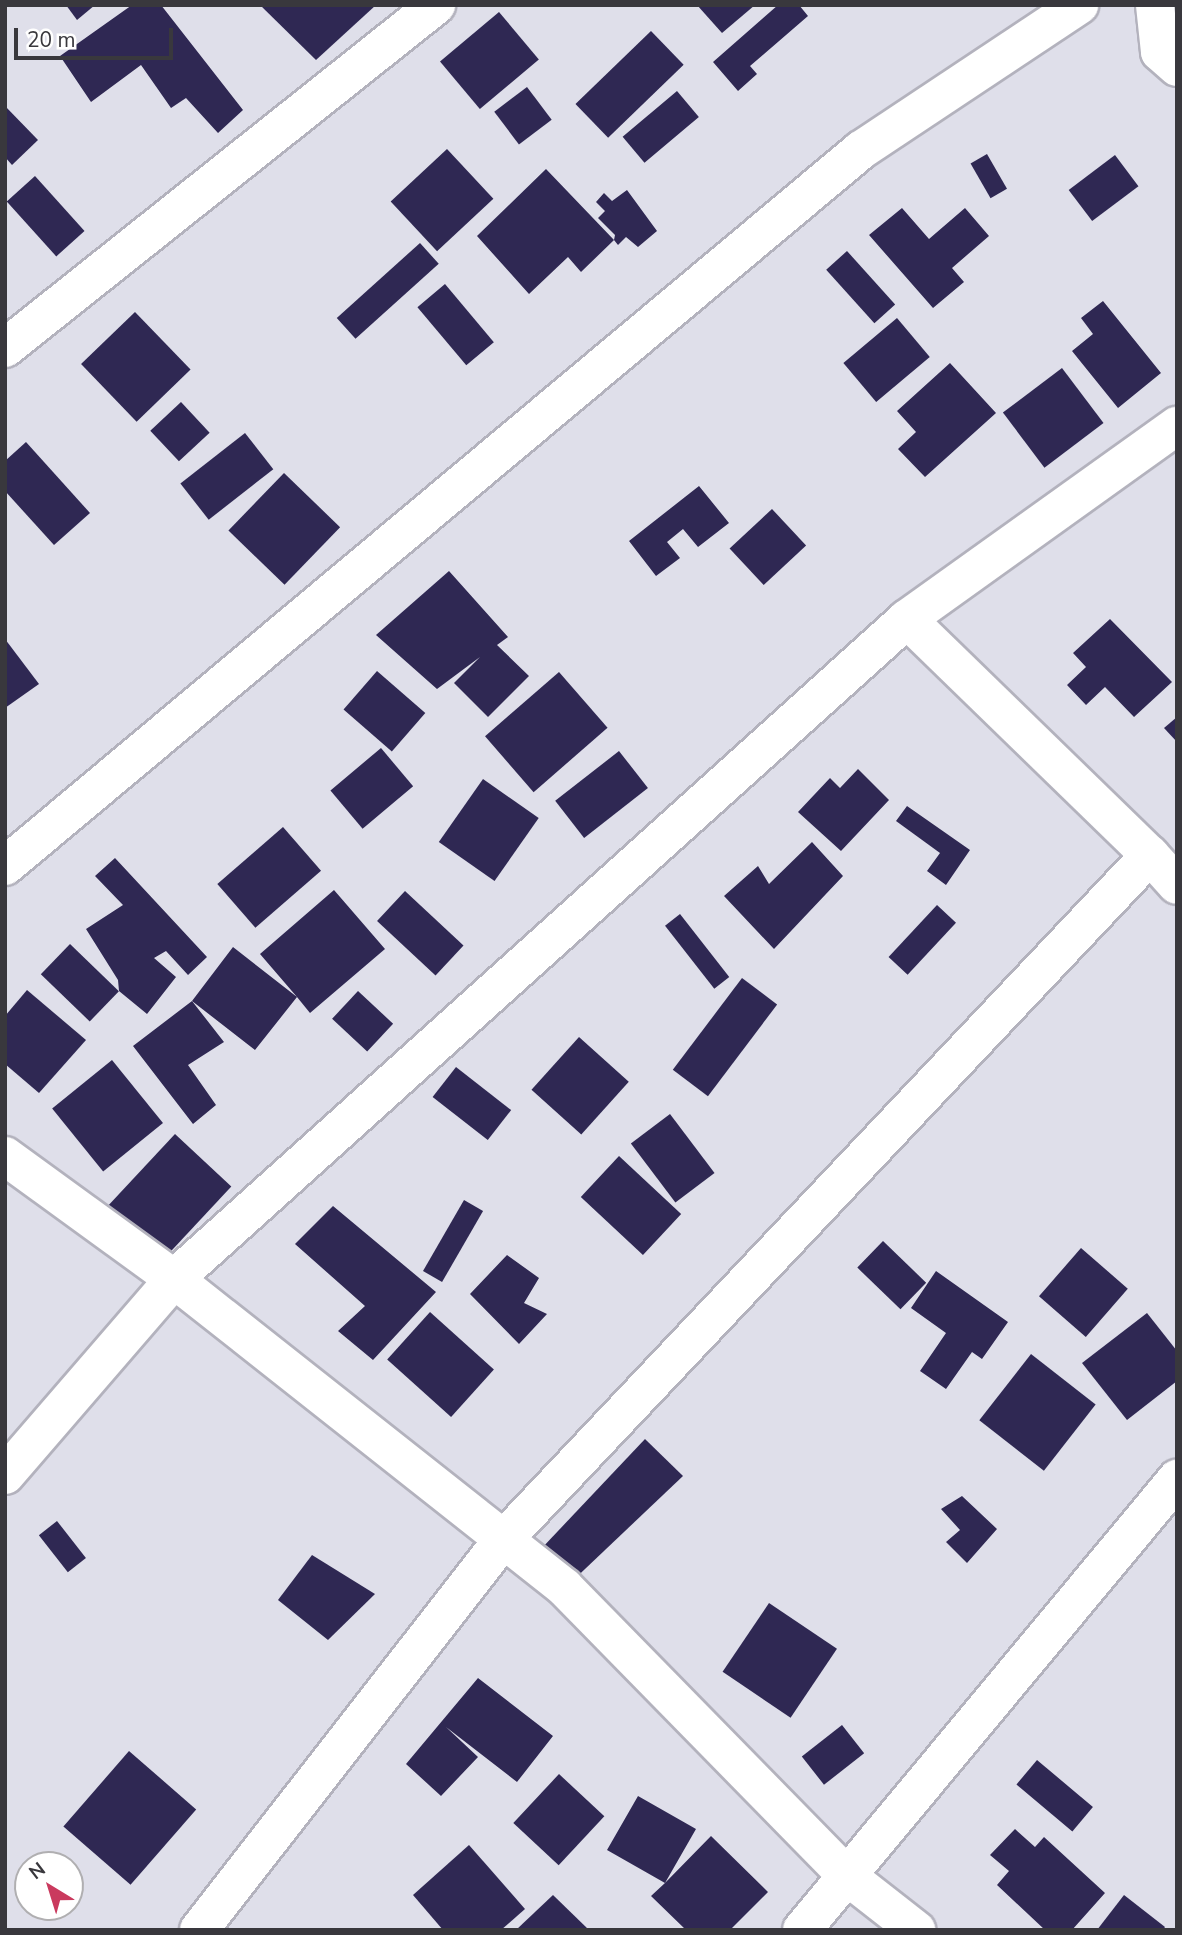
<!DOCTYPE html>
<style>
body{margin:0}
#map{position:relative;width:1182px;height:1935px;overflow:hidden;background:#dfdfea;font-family:"Nunito Sans",sans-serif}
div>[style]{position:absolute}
.building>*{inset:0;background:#2f2853;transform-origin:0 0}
.roads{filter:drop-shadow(2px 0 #b3b2bd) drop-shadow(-2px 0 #b3b2bd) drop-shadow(0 2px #b3b2bd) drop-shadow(0 -2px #b3b2bd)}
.minor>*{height:38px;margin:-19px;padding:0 19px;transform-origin:19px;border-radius:19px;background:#fff}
span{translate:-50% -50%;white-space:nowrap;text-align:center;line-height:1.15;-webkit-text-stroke:7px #fff;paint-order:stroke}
.frame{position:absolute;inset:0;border:7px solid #39383d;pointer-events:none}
.north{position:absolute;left:14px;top:1851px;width:70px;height:70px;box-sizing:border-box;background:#fff;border:2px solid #b0afb1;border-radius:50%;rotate:322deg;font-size:19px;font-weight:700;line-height:28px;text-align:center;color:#39383d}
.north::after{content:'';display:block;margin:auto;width:24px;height:32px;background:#ca3a5e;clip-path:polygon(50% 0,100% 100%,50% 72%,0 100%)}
.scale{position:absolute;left:14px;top:28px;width:159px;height:32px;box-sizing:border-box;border:4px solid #39383d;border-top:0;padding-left:9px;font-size:21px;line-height:24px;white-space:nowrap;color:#39383d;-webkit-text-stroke:5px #fff;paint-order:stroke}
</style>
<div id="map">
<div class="building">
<div style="clip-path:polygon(66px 5px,95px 5px,77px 20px)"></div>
<div style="clip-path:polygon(132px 5px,161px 5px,243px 110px,218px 133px,186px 98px,171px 108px,141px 65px,91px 102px,60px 56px)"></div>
<div style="clip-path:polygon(260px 5px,376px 5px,316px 60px)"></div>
<div style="clip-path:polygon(697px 5px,755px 5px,722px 33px)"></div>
<div style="clip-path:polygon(778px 5px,799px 5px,808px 16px,750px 66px,757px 74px,738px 91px,713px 62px)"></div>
<div style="left:499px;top:12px;width:62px;height:77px;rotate:50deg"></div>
<div style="left:651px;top:31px;width:47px;height:105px;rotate:46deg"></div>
<div style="left:527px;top:87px;width:41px;height:41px;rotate:53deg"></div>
<div style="left:677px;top:91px;width:34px;height:71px;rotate:50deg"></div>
<div style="clip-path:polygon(5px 106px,38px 140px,12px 165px,5px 157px)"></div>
<div style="left:447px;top:149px;width:68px;height:77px;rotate:47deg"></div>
<div style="left:987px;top:154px;width:40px;height:19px;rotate:60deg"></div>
<div style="left:1115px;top:155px;width:39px;height:58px;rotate:53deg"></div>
<div style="clip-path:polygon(546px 169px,614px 240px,581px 272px,568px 257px,529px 294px,477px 236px)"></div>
<div style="left:35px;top:176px;width:74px;height:38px;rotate:48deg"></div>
<div style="clip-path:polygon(627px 190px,657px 231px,638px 247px,626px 237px,618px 245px,614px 240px,615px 235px,598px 218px,605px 211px,596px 202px,604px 193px,612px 201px)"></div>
<div style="clip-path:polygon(902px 208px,929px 239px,965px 208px,989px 236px,952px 268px,964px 282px,933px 308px,869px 235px)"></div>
<div style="left:420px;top:243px;width:28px;height:112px;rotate:48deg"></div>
<div style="left:847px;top:251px;width:72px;height:28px;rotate:48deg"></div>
<div style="left:445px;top:284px;width:76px;height:36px;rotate:50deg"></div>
<div style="clip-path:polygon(1103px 301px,1161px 373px,1118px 408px,1072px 351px,1093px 334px,1081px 318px)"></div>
<div style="left:135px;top:312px;width:80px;height:75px;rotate:46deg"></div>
<div style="left:897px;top:318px;width:51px;height:70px;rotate:50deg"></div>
<div style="clip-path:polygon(950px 363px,996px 413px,925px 477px,898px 449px,916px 432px,897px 411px)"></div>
<div style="left:1062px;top:368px;width:69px;height:74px;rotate:53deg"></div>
<div style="left:181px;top:402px;width:42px;height:42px;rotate:47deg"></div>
<div style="left:245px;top:433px;width:46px;height:82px;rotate:52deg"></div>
<div style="clip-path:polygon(26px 442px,90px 513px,54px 545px,5px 491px,5px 461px)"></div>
<div style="left:284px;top:473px;width:78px;height:80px;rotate:44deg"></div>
<div style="clip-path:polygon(699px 486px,729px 523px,698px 547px,683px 529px,667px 542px,680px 558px,656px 576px,629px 541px)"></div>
<div style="left:772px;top:509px;width:50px;height:58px;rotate:47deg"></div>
<div style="clip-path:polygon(449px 571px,508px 637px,497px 645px,529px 676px,488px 717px,454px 683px,480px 657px,437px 689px,376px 635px)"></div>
<div style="clip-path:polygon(1110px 619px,1172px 682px,1134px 717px,1105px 687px,1086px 705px,1067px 685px,1086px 667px,1073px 653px)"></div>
<div style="clip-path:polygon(5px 639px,39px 684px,5px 708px)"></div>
<div style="left:377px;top:671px;width:64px;height:51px;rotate:41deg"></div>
<div style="left:559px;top:672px;width:74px;height:98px;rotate:49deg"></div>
<div style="clip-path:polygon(1177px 717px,1177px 742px,1164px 728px)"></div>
<div style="left:381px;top:748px;width:50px;height:66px;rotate:50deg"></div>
<div style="left:619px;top:751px;width:47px;height:81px;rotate:52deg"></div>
<div style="clip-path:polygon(858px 769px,889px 800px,841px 851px,798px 812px,830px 778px,840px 788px)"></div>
<div style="left:483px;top:779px;width:68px;height:77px;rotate:35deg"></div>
<div style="clip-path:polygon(907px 806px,970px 850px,946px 885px,927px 871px,940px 853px,896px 821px)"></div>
<div style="left:283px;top:827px;width:58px;height:87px;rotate:49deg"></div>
<div style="clip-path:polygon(812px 842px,843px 876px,774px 949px,724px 896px,758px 866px,769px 884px)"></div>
<div style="clip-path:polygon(115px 858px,207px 957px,188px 975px,166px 951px,154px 958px,176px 977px,147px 1014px,119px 991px,118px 980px,86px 929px,123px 905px,95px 876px)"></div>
<div style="clip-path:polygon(334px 890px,385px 949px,310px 1013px,297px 997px,255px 1050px,192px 1001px,233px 947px,297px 997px,260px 954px)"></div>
<div style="left:405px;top:891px;width:80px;height:41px;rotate:43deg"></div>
<div style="left:937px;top:905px;width:26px;height:71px;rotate:43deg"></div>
<div style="left:680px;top:914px;width:80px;height:19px;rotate:52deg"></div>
<div style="left:70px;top:944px;width:68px;height:42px;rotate:44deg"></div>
<div style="left:742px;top:978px;width:44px;height:115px;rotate:37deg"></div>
<div style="clip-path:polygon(27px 990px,86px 1040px,39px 1093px,5px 1064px,5px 1016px)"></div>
<div style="left:358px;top:991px;width:48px;height:38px;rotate:43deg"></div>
<div style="clip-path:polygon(192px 1001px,224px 1042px,188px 1065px,216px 1105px,193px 1124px,133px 1046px)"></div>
<div style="left:579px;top:1037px;width:67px;height:71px;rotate:42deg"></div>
<div style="left:112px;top:1060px;width:81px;height:77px;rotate:51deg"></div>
<div style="left:456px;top:1067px;width:70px;height:38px;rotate:38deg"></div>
<div style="left:670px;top:1114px;width:74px;height:49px;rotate:53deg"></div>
<div style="left:175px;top:1134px;width:77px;height:106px;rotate:43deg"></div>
<div style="left:619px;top:1156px;width:85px;height:56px;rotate:43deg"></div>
<div style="left:464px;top:1200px;width:22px;height:82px;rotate:30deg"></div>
<div style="clip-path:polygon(333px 1206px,436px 1292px,373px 1360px,338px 1331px,365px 1306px,295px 1244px)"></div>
<div style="left:883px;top:1241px;width:60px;height:37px;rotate:44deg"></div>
<div style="left:1081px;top:1248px;width:62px;height:64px;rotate:41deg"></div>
<div style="clip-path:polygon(507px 1255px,539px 1278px,524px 1303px,547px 1314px,519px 1344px,470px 1294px)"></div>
<div style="clip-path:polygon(936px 1271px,1008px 1322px,982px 1359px,972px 1352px,946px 1389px,920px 1371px,946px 1333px,911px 1308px)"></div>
<div style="left:430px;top:1312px;width:86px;height:64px;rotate:42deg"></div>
<div style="clip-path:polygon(1147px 1313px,1177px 1351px,1177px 1381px,1127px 1420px,1082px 1363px)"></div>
<div style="left:1031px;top:1354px;width:82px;height:84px;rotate:38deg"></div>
<div style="clip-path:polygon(645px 1439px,683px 1476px,565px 1588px,541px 1549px)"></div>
<div style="clip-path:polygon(962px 1496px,997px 1529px,967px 1563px,946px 1542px,960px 1530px,941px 1509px)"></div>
<div style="left:57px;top:1521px;width:47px;height:23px;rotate:52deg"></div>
<div style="clip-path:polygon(312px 1555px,375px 1594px,328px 1640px,278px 1600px)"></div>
<div style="left:769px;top:1603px;width:82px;height:83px;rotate:34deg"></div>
<div style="clip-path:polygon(478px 1678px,553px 1736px,517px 1782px,446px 1727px,478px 1757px,441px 1796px,406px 1764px)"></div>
<div style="left:842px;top:1725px;width:36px;height:51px;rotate:52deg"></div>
<div style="left:129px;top:1751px;width:89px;height:100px;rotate:41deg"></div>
<div style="left:1037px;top:1760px;width:73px;height:32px;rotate:40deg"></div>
<div style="left:559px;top:1774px;width:62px;height:67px;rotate:43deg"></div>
<div style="clip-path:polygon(638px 1796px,696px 1829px,665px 1883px,711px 1836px,768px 1892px,730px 1930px,686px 1930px,651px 1896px,665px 1883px,607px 1850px)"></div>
<div style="clip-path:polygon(1015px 1829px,1035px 1847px,1044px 1837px,1105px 1893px,1072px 1930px,1045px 1930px,997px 1885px,1009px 1871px,990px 1855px)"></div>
<div style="clip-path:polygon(469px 1845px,525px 1909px,501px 1930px,443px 1930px,413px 1895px)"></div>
<div style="clip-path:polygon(553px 1895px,589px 1930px,516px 1930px)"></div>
<div style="clip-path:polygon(1124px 1895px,1165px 1927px,1163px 1930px,1097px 1930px)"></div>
</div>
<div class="roads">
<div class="minor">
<div style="left:1155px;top:5px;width:47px;rotate:83.9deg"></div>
<div style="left:1160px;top:52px;width:23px;rotate:41deg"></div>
<div style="left:5px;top:348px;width:551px;rotate:-38.51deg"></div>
<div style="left:907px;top:619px;width:339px;rotate:44.2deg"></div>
<div style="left:1150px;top:855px;width:40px;rotate:48deg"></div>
<div style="left:5px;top:866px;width:1116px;rotate:-39.91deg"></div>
<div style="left:861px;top:150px;width:262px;rotate:-33.6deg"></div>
<div style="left:5px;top:1156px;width:209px;rotate:36deg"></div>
<div style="left:174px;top:1279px;width:498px;rotate:38.3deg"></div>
<div style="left:565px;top:1588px;width:403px;rotate:45.6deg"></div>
<div style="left:847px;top:1876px;width:88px;rotate:38deg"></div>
<div style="left:5px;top:1475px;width:259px;rotate:-49.2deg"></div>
<div style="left:174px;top:1279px;width:986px;rotate:-42deg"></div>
<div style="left:907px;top:619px;width:332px;rotate:-35.6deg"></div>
<div style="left:199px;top:1930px;width:494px;rotate:-52.1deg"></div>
<div style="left:503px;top:1540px;width:942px;rotate:-46.63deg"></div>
<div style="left:802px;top:1930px;width:587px;rotate:-50.26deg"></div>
</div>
</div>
<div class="frame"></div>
<div class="north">N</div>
<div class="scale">20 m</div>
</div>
